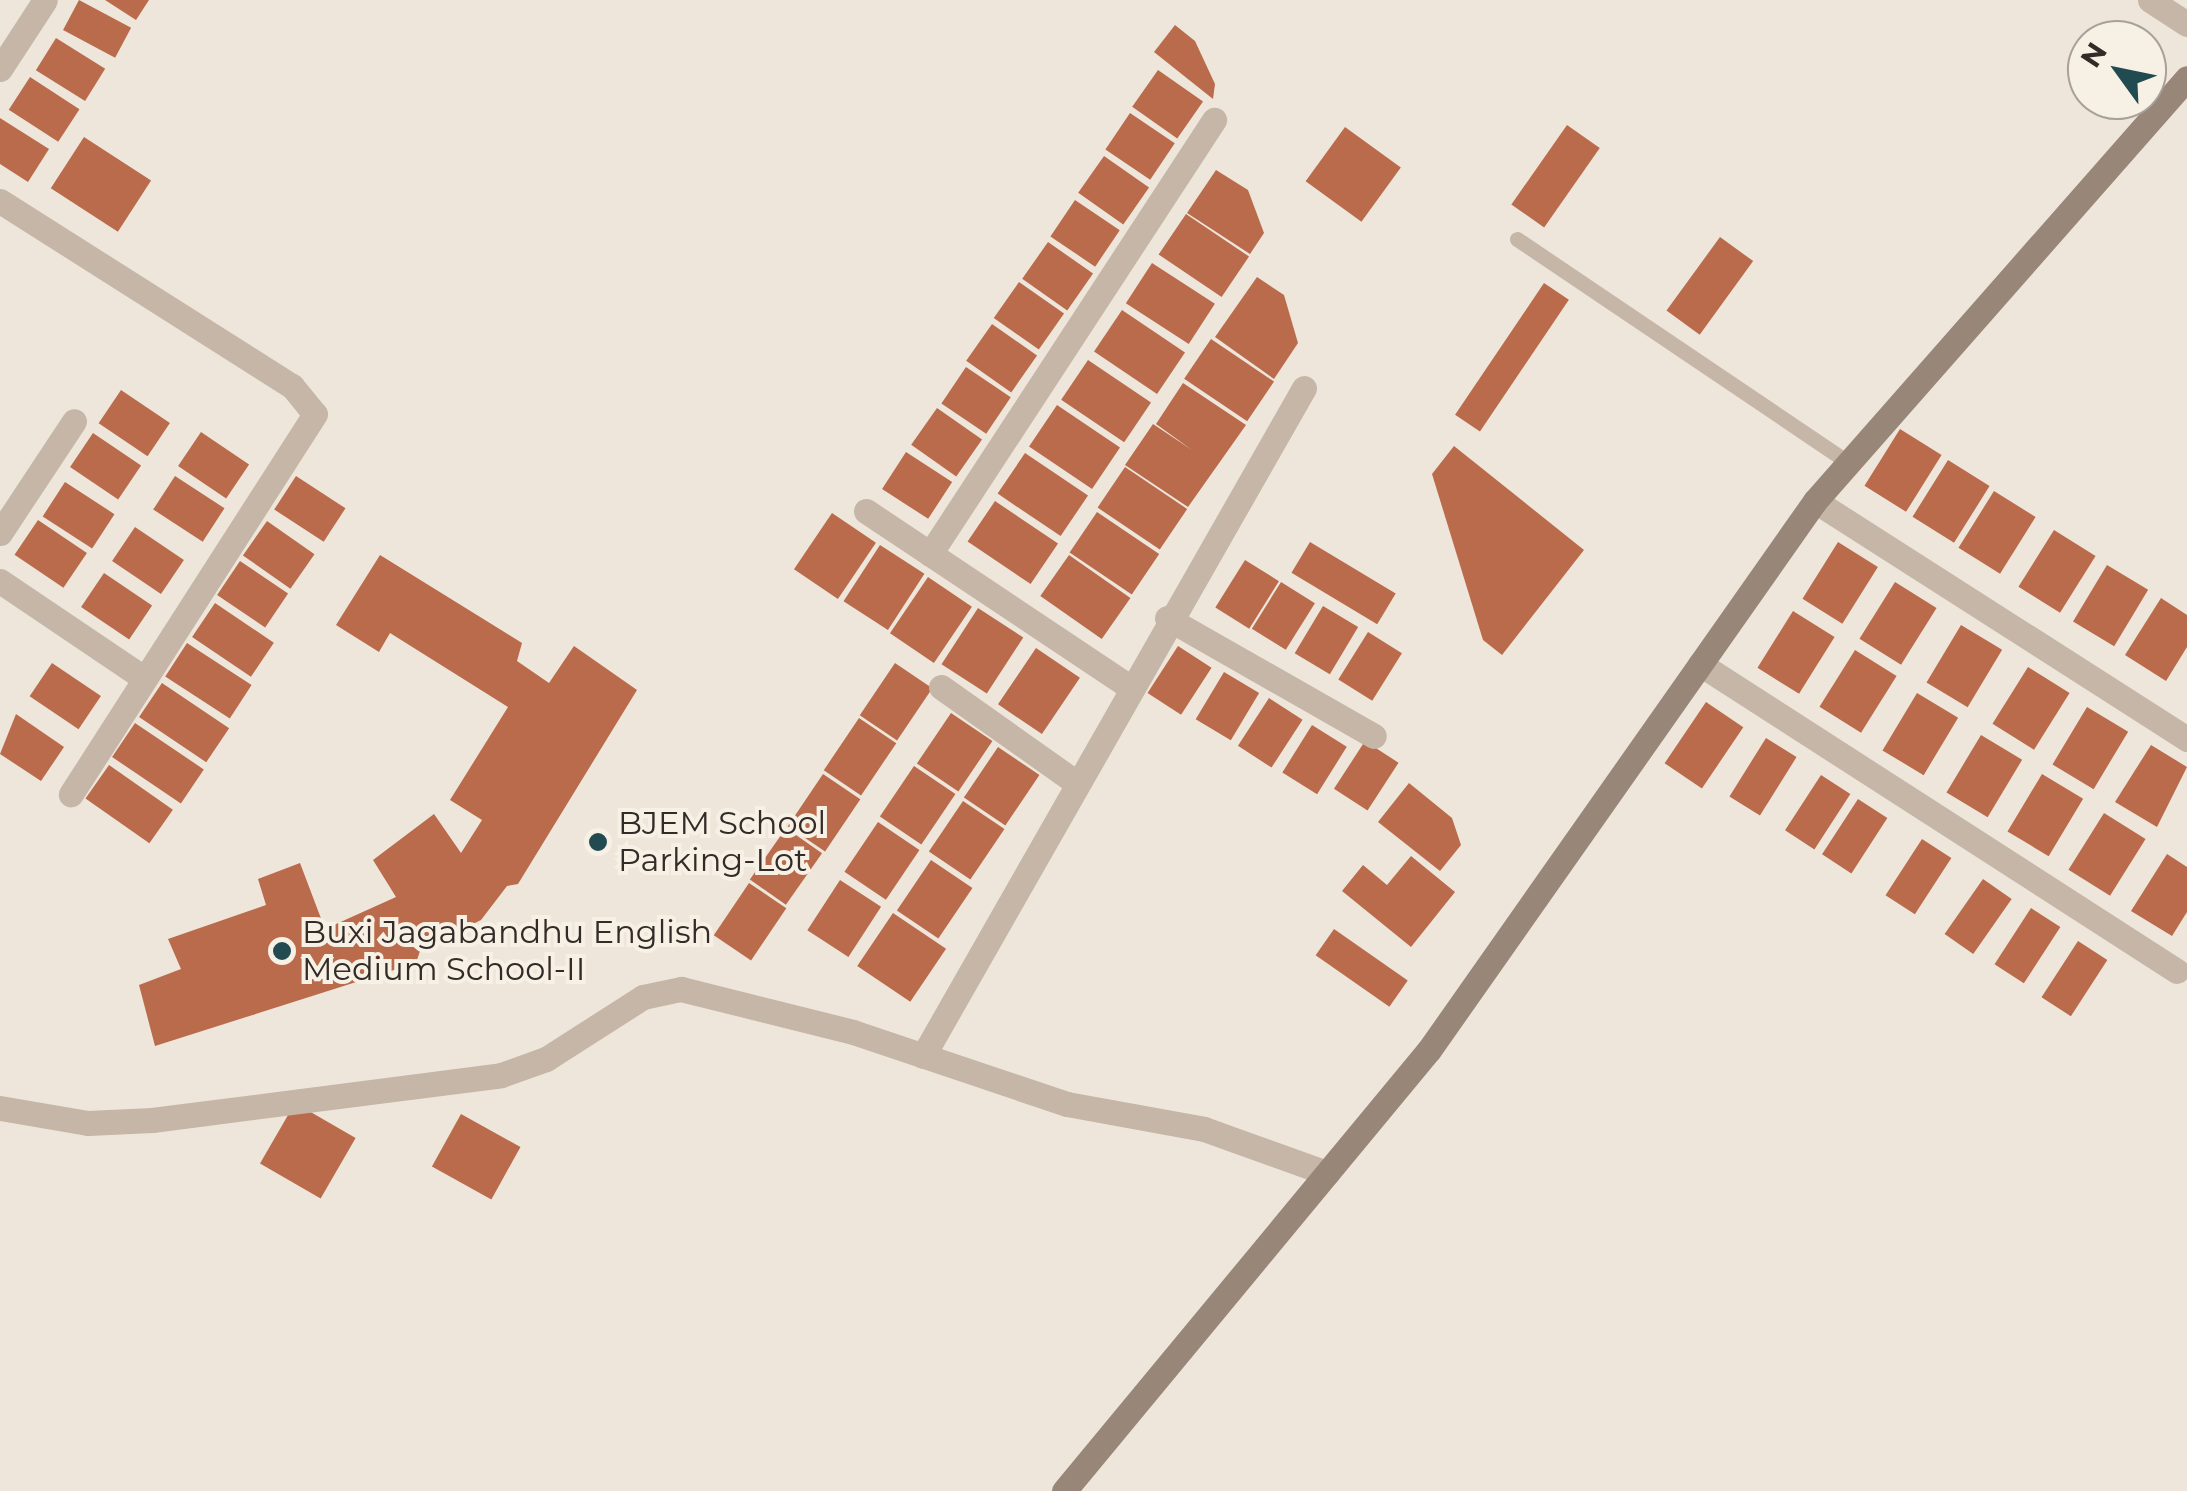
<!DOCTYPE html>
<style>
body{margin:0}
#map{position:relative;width:2187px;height:1491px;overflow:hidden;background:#eee6da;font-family:Montserrat,sans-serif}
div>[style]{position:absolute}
.building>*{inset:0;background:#ba6b4c;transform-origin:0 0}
.lane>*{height:15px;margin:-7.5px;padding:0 7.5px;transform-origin:7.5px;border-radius:7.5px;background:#c5b6a7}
.street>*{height:25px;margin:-12.5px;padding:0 12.5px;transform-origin:12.5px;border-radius:12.5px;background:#c5b6a7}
.secondary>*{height:25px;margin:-12.5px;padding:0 12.5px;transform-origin:12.5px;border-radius:12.5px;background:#988679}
.dots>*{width:28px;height:28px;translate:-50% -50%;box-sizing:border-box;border:5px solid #f7f0e5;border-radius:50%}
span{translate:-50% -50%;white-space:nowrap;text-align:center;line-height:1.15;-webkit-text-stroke:8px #f7f0e5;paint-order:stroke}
.poi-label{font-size:32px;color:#322b27}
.left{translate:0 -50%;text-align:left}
.north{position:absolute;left:2067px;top:20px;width:100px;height:100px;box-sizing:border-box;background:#f7f0e5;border:2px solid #a8a199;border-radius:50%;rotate:303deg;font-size:28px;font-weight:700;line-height:40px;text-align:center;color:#322b27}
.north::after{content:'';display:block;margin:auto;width:35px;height:45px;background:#214b50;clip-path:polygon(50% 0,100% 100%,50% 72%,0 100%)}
</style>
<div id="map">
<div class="building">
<div style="left:79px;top:0;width:59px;height:34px;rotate:28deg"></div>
<div style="clip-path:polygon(105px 0,149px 0,136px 20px)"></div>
<div style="clip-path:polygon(1175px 25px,1195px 41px,1215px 84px,1213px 99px,1154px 52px)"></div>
<div style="left:56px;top:38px;width:58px;height:38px;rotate:32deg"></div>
<div style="left:1158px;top:70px;width:55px;height:45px;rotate:35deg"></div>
<div style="left:30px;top:77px;width:59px;height:39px;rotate:33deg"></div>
<div style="left:1130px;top:113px;width:54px;height:44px;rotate:34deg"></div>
<div style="clip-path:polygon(0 118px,49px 149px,28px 182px,0 164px)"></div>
<div style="left:1567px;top:125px;width:40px;height:97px;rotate:35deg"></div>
<div style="left:1345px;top:127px;width:69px;height:67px;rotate:36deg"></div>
<div style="left:84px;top:137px;width:80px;height:61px;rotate:33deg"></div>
<div style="left:1104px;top:156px;width:55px;height:45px;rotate:35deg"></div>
<div style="clip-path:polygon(1216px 170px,1248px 190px,1264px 233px,1250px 254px,1187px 213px)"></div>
<div style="left:1075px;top:200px;width:54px;height:44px;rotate:34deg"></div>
<div style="left:1186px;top:214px;width:76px;height:49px;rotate:34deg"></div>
<div style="left:1720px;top:237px;width:41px;height:91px;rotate:36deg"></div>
<div style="left:1048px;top:242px;width:55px;height:45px;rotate:35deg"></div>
<div style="left:1152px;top:263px;width:75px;height:48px;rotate:33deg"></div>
<div style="clip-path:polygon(1257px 277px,1284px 295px,1298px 343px,1274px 379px,1215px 337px)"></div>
<div style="left:1019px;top:282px;width:55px;height:44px;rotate:35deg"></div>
<div style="left:1544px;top:283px;width:30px;height:159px;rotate:34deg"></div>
<div style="left:1122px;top:310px;width:76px;height:50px;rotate:34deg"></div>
<div style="left:992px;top:324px;width:55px;height:45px;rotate:35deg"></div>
<div style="left:1211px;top:339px;width:76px;height:48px;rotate:34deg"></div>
<div style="left:1088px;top:360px;width:76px;height:48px;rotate:34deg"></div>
<div style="left:966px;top:367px;width:54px;height:44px;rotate:34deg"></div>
<div style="clip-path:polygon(1183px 383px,1246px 425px,1188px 507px,1125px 465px,1153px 424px,1192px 450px,1156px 424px)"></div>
<div style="left:121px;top:390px;width:59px;height:40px;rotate:34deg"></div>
<div style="left:1057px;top:405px;width:76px;height:50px;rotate:34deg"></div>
<div style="left:937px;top:408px;width:55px;height:45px;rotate:35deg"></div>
<div style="left:1900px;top:429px;width:49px;height:67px;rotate:32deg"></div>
<div style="left:201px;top:432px;width:58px;height:41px;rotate:34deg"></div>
<div style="left:93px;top:433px;width:58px;height:41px;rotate:34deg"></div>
<div style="clip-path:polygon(1454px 446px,1584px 550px,1502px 655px,1483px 640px,1432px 474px)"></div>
<div style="left:906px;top:452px;width:55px;height:44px;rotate:33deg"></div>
<div style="left:1025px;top:453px;width:76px;height:49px;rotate:34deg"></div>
<div style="left:1948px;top:460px;width:49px;height:67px;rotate:32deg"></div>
<div style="left:1125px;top:467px;width:75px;height:49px;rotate:34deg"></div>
<div style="left:175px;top:476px;width:59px;height:40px;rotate:33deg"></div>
<div style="left:296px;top:476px;width:59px;height:40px;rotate:33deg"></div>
<div style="left:65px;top:482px;width:59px;height:41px;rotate:33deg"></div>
<div style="left:1994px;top:491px;width:49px;height:67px;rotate:32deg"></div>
<div style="left:995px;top:501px;width:76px;height:49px;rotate:34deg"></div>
<div style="left:1097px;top:512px;width:75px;height:49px;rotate:34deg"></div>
<div style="left:832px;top:513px;width:53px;height:68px;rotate:34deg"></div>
<div style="left:38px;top:520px;width:59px;height:42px;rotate:34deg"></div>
<div style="left:267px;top:521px;width:58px;height:42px;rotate:35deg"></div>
<div style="left:135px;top:527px;width:59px;height:41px;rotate:34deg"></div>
<div style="left:2054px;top:530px;width:49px;height:67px;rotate:32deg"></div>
<div style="left:1310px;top:542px;width:100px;height:36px;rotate:31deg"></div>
<div style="left:1838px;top:542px;width:47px;height:67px;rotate:32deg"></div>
<div style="left:880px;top:545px;width:53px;height:67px;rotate:33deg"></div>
<div style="clip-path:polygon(380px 555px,522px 643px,517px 661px,549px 683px,574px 646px,637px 690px,518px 884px,507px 886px,481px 920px,420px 951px,416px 963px,155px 1046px,139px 985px,181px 969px,168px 939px,266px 905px,258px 879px,300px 863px,325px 929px,396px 897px,373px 860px,434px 814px,461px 853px,482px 820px,450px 800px,508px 707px,390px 633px,379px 652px,336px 625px)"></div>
<div style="left:1069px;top:555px;width:75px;height:50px;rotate:35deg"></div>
<div style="left:1245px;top:560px;width:40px;height:56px;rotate:32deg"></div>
<div style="left:240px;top:561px;width:58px;height:41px;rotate:34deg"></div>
<div style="left:2107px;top:565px;width:48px;height:66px;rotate:31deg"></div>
<div style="left:104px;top:573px;width:58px;height:41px;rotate:34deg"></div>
<div style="left:928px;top:577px;width:53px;height:68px;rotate:34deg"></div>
<div style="left:1281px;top:582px;width:40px;height:55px;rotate:32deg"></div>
<div style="left:1895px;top:582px;width:49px;height:67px;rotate:32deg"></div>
<div style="clip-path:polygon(2161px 598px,2187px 615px,2187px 647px,2166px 681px,2125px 655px)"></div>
<div style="left:215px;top:603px;width:71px;height:41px;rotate:34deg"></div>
<div style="left:1323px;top:606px;width:41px;height:55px;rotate:31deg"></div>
<div style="left:978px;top:608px;width:54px;height:67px;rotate:33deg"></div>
<div style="left:1793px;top:611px;width:49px;height:67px;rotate:32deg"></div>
<div style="left:1961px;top:625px;width:48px;height:67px;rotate:31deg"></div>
<div style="left:1368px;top:632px;width:40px;height:56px;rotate:32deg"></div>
<div style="left:187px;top:643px;width:77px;height:40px;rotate:33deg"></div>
<div style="left:1178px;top:646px;width:40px;height:56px;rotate:33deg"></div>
<div style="left:1036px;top:648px;width:53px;height:68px;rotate:34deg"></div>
<div style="left:1855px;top:650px;width:49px;height:67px;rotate:32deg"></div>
<div style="left:52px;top:663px;width:59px;height:40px;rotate:34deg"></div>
<div style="left:895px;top:663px;width:45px;height:63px;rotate:34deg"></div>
<div style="left:2028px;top:667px;width:49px;height:67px;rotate:32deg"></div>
<div style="left:1224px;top:672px;width:41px;height:55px;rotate:31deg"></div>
<div style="left:162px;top:683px;width:81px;height:41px;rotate:34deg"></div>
<div style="left:1917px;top:693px;width:48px;height:67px;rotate:31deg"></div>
<div style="left:1269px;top:698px;width:40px;height:57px;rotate:33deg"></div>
<div style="left:1706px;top:702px;width:45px;height:74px;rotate:34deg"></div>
<div style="left:2087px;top:707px;width:48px;height:67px;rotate:31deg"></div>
<div style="left:951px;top:713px;width:50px;height:61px;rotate:34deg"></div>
<div style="clip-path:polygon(16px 714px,64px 747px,41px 781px,0 754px)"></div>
<div style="left:859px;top:718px;width:45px;height:63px;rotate:34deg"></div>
<div style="left:135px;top:723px;width:83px;height:41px;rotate:34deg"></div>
<div style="left:1312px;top:725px;width:41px;height:56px;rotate:32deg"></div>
<div style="left:1981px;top:735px;width:48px;height:67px;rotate:31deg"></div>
<div style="left:1766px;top:738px;width:36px;height:69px;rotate:32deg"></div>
<div style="left:1365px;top:741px;width:40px;height:57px;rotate:33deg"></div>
<div style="clip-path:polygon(2151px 745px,2187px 767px,2157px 827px,2115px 802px)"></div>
<div style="left:998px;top:747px;width:50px;height:61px;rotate:34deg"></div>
<div style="left:109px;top:765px;width:78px;height:41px;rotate:35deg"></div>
<div style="left:914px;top:766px;width:50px;height:61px;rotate:34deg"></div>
<div style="left:823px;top:774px;width:45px;height:63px;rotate:34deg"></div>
<div style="left:2042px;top:774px;width:48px;height:67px;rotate:31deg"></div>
<div style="left:1821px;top:775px;width:35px;height:66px;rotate:33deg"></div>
<div style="clip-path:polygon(1409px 783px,1452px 818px,1461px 845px,1440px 871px,1378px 822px)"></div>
<div style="left:1858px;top:799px;width:35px;height:66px;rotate:33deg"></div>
<div style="left:963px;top:801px;width:50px;height:61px;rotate:34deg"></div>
<div style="left:2104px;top:813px;width:49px;height:67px;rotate:32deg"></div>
<div style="left:878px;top:822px;width:50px;height:60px;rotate:34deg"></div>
<div style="left:786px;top:828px;width:44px;height:63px;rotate:35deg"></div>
<div style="left:1922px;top:839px;width:35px;height:67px;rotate:33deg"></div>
<div style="clip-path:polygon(2167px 854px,2187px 867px,2187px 912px,2172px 936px,2131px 911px)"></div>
<div style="clip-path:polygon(1411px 856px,1455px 892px,1411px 947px,1342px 891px,1363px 865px,1387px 885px)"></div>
<div style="left:931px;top:860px;width:50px;height:61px;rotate:34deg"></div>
<div style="left:1983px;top:879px;width:35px;height:67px;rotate:35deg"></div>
<div style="left:840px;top:880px;width:49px;height:60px;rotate:33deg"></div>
<div style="left:749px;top:883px;width:45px;height:63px;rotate:34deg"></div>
<div style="left:2031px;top:908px;width:35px;height:67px;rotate:33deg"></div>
<div style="left:893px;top:913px;width:64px;height:64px;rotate:34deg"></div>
<div style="left:1334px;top:929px;width:90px;height:32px;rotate:35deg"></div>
<div style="left:2078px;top:941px;width:35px;height:67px;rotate:33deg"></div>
<div style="left:295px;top:1103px;width:70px;height:70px;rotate:30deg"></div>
<div style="left:461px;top:1114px;width:68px;height:60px;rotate:29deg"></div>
</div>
<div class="lane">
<div style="left:1517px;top:239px;width:400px;rotate:34deg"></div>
</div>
<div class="street">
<div style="left:2150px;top:0;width:44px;rotate:33deg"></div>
<div style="left:0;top:69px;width:82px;rotate:-56.9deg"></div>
<div style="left:0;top:201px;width:346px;rotate:32.4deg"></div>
<div style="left:292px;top:386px;width:36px;rotate:51deg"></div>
<div style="left:315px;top:414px;width:452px;rotate:122.7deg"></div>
<div style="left:1815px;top:501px;width:442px;rotate:32.6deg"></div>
<div style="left:866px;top:511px;width:315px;rotate:33.7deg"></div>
<div style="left:0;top:533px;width:134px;rotate:-56.5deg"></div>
<div style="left:930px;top:554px;width:519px;rotate:-56.8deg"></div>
<div style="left:0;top:581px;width:174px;rotate:34deg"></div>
<div style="left:1167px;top:618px;width:238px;rotate:29.7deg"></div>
<div style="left:1700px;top:664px;width:567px;rotate:32.77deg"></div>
<div style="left:941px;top:687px;width:164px;rotate:35.3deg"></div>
<div style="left:923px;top:1056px;width:769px;rotate:-60.3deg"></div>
<div style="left:0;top:1108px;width:89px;rotate:9.7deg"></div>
<div style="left:88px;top:1123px;width:64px;rotate:-2.7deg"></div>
<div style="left:152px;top:1120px;width:352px;rotate:-7.3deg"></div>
<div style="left:501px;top:1075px;width:48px;rotate:-19.6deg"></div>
<div style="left:546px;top:1059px;width:115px;rotate:-32.6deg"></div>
<div style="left:643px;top:997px;width:39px;rotate:-12deg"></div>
<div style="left:681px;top:989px;width:177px;rotate:14deg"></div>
<div style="left:853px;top:1032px;width:226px;rotate:18.6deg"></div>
<div style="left:1067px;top:1104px;width:139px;rotate:10.3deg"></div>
<div style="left:1204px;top:1129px;width:131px;rotate:19.7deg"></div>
</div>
<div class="secondary">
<div style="left:1064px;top:1491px;width:572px;rotate:-50.39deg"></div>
<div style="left:1429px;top:1050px;width:671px;rotate:-54.89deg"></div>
<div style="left:1815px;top:501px;width:563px;rotate:-48.67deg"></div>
</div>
<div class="dots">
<div style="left:598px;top:842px;background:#214b50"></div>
<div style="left:282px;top:951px;background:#214b50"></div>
</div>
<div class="poi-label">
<span class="left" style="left:618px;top:842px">BJEM School<br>Parking-Lot</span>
<span class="left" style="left:302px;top:951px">Buxi Jagabandhu English<br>Medium School-II</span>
</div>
<div class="north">N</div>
</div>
